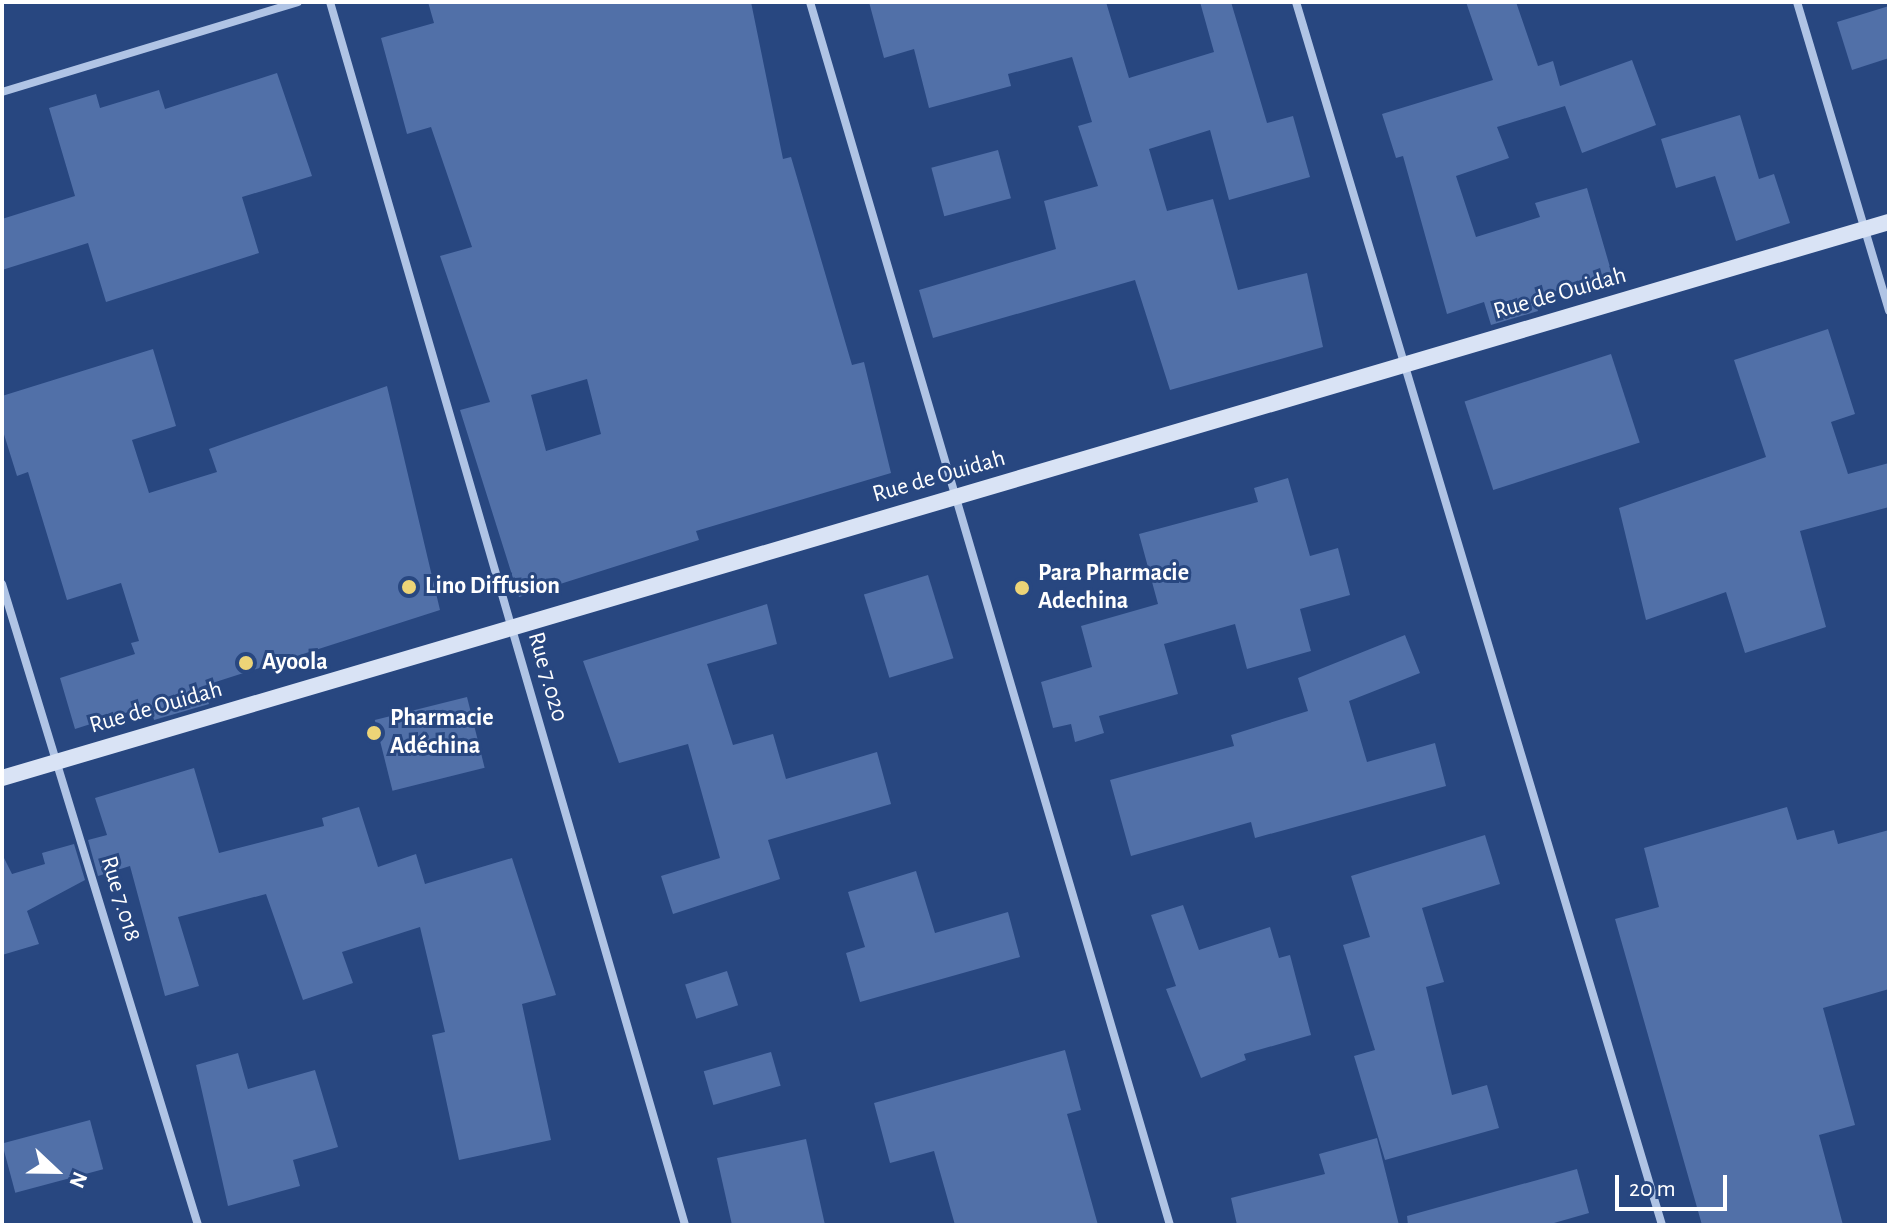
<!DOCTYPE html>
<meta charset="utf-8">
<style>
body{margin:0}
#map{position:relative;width:1891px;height:1227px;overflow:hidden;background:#284780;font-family:"Alegreya Sans",sans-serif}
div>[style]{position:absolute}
.building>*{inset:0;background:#5170a8;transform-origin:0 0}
.street>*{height:8px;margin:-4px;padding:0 4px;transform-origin:4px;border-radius:4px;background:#b0c4e5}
.secondary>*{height:16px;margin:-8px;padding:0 8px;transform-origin:8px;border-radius:8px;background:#d9e3f5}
.dots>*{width:22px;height:22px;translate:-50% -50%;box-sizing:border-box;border:4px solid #284780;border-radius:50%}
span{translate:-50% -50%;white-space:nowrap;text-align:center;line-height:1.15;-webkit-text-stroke:6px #284780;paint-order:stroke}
.street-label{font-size:24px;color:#fff}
.poi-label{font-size:24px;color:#fff;font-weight:700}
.left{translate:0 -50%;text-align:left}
.frame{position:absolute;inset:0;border:4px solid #fff;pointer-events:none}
.north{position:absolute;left:16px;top:1131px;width:80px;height:80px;-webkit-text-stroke:6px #284780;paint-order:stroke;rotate:112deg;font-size:22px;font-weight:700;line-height:32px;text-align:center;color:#fff}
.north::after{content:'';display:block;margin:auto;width:28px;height:36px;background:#fff;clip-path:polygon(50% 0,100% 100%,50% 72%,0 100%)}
.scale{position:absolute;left:1615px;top:1175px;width:112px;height:36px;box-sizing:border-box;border:4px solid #fff;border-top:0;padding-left:10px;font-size:24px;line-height:28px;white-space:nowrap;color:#fff;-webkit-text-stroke:6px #284780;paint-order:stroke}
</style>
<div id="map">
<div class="building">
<div style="clip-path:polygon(evenodd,428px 2px,751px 2px,783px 159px,791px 157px,852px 365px,864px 362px,891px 473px,696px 531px,699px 540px,519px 597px,460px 410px,490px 402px,440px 256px,472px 247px,431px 127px,407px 134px,381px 38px,434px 23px,428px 2px,587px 379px,601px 434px,546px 451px,531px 395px,587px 379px)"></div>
<div style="clip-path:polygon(869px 2px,1106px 2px,1129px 78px,1214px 52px,1200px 2px,1231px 2px,1267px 123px,1293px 116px,1310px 177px,1229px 200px,1210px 130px,1149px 149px,1167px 211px,1213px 199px,1238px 290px,1307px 273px,1323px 347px,1170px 390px,1135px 280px,933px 338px,919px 290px,1056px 249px,1044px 201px,1098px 186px,1078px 126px,1092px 122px,1072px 57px,1008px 74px,1011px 86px,929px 108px,914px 49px,884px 58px)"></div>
<div style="clip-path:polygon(1466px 2px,1516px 2px,1538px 66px,1553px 61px,1560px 86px,1632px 60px,1656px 125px,1582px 153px,1565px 106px,1497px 127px,1509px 158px,1456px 176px,1476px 237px,1540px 217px,1535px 203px,1587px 188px,1612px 274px,1534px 298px,1538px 311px,1491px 325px,1484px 302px,1447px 314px,1403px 156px,1396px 158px,1382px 114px,1493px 80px)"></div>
<div style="clip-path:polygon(1889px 6px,1889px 58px,1852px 70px,1837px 22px)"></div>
<div style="clip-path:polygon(277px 73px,312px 176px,242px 197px,259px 253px,106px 302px,88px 243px,2px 270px,2px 219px,75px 196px,49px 108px,96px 94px,100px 108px,159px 90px,165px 109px)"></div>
<div style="clip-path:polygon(1740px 115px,1759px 179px,1774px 174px,1790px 223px,1736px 241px,1715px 176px,1676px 188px,1661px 139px)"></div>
<div style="left:998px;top:150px;width:50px;height:69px;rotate:75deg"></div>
<div style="clip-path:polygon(1828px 329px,1855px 414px,1831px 422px,1848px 474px,1889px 463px,1889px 507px,1800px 531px,1826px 627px,1745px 653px,1726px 592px,1646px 620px,1619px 508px,1766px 457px,1734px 360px)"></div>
<div style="clip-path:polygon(153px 349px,176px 426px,132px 440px,149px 493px,217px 472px,209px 449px,387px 386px,440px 610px,203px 686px,209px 704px,154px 720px,150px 705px,75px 729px,60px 678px,135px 654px,131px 643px,139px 641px,121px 583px,67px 600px,28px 472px,17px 476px,2px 428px,2px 396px)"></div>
<div style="left:1611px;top:354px;width:93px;height:154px;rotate:72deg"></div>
<div style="clip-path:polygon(1288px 478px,1310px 556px,1338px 548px,1350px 595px,1300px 609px,1311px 651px,1247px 669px,1235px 624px,1164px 644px,1178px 694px,1099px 716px,1104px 733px,1075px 742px,1071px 724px,1053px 728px,1041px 682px,1092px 667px,1081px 626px,1158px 604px,1139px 534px,1258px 502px,1254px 488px)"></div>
<div style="left:928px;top:575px;width:87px;height:67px;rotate:73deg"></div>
<div style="clip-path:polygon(767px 604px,777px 644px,707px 664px,733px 745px,773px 734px,786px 779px,877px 752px,891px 804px,768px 840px,780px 879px,673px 914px,661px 876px,720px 858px,688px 744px,619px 763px,583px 661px)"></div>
<div style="clip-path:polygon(1405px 635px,1420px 673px,1349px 701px,1367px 762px,1435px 743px,1446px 786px,1255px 838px,1251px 822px,1131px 856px,1110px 780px,1234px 746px,1231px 735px,1308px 711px,1298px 678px)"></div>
<div style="left:467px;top:697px;width:73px;height:95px;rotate:76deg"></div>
<div style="clip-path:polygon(194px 768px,219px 853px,324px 826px,322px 818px,359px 807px,378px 867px,416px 854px,425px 884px,512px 858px,556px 995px,522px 1004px,551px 1140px,459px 1160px,432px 1035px,445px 1032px,420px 927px,342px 952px,353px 983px,303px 1000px,266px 894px,178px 917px,199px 986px,165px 996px,130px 866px,98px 876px,88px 840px,107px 835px,95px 798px)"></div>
<div style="clip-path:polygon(1787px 807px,1797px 840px,1834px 830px,1838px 844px,1889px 830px,1889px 989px,1823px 1008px,1855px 1125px,1819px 1135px,1843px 1225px,1702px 1225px,1615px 919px,1659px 907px,1644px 848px)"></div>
<div style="clip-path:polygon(1485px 835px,1500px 884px,1422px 908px,1444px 982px,1426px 987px,1452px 1095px,1487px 1085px,1499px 1128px,1385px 1160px,1354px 1056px,1375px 1050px,1343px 945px,1370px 937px,1351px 876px)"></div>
<div style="clip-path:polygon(74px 844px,85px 880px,27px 911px,39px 944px,2px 955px,2px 854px,12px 874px,45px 864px,42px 853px)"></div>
<div style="clip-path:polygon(916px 871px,935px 933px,1008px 912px,1020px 957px,860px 1002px,846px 953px,865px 947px,848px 892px)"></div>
<div style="clip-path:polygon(1183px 905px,1199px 950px,1270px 927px,1279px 958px,1290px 955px,1311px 1035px,1244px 1054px,1246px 1060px,1201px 1078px,1166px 989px,1176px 986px,1151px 915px)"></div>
<div style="left:727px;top:971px;width:36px;height:44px;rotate:72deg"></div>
<div style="clip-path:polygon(1065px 1050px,1081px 1110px,1067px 1114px,1098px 1225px,955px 1225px,934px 1151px,890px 1163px,874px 1103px)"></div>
<div style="left:771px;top:1052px;width:35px;height:70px;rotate:74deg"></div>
<div style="clip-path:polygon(238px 1053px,248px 1089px,315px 1070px,338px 1147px,293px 1160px,300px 1186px,228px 1206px,196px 1065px)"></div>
<div style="left:90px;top:1120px;width:51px;height:91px;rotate:75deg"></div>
<div style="clip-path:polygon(1377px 1138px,1399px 1225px,1237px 1225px,1231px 1198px,1325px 1174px,1319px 1154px)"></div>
<div style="clip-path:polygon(806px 1139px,825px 1225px,732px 1225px,717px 1158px)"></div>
<div style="clip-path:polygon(1577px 1169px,1589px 1213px,1547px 1225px,1408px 1225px,1407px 1216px)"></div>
</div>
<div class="street">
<div style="left:330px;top:2px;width:1273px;rotate:73.81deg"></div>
<div style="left:810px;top:2px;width:1275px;rotate:73.6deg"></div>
<div style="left:1296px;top:2px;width:1277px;rotate:73.34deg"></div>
<div style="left:1797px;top:2px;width:322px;rotate:73.4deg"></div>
<div style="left:2px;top:92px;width:309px;rotate:-16.9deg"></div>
<div style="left:2px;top:584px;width:670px;rotate:73deg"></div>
</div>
<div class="secondary">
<div style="left:2px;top:778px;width:1967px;rotate:-16.42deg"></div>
</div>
<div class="dots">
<div style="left:409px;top:587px;background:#edd477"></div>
<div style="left:1022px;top:588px;background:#edd477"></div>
<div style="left:246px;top:663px;background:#edd477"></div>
<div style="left:374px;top:733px;background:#edd477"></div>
</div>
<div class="street-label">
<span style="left:1560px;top:294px;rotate:-16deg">Rue de Ouidah</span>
<span style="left:939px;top:477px;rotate:-16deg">Rue de Ouidah</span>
<span style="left:547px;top:677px;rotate:74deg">Rue 7.020</span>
<span style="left:156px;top:708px;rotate:-16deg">Rue de Ouidah</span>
<span style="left:120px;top:899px;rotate:73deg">Rue 7.018</span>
</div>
<div class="poi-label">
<span class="left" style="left:1038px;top:588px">Para Pharmacie<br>Adechina</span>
<span class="left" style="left:425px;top:587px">Lino Diffusion</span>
<span class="left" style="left:262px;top:663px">Ayoola</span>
<span class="left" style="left:390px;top:733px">Pharmacie<br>Adéchina</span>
</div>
<div class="frame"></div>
<div class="north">N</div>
<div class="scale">20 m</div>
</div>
